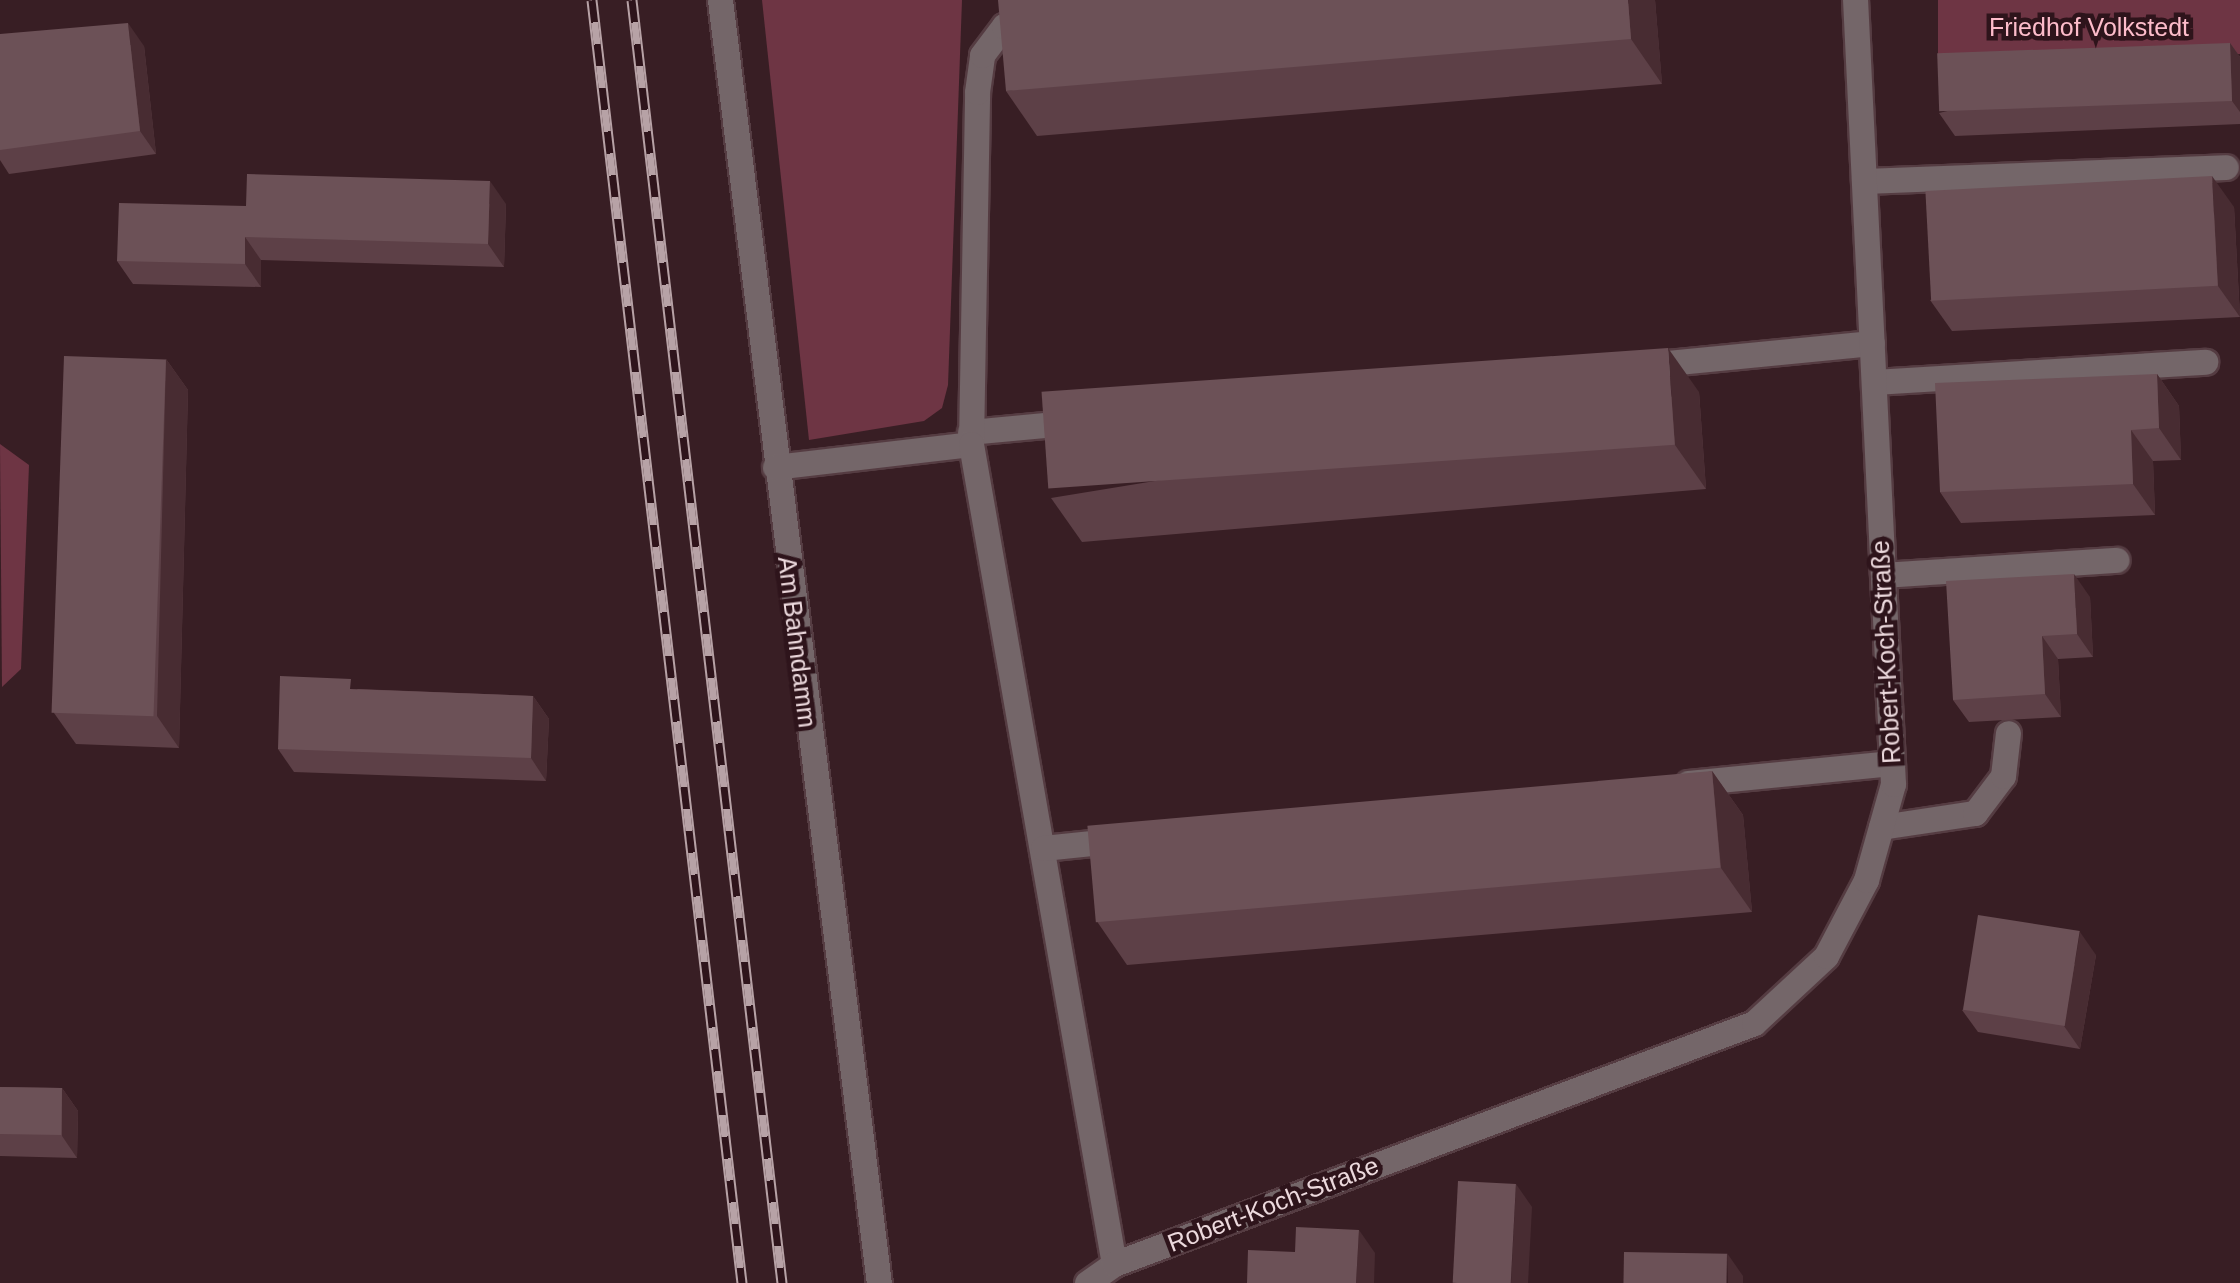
<!DOCTYPE html>
<meta charset="utf-8">
<style>
body{margin:0}
#map{position:relative;width:2240px;height:1283px;overflow:hidden;background:#381e24;font-family:Helvetica,sans-serif}
div>[style]{position:absolute}
.green>*{inset:0;background:#6e3544;transform-origin:0 0}
.roads{filter:drop-shadow(2px 0 #553c42) drop-shadow(-2px 0 #553c42) drop-shadow(0 2px #553c42) drop-shadow(0 -2px #553c42)}
.minor>*{height:25px;margin:-12.5px;padding:0 12.5px;transform-origin:12.5px;border-radius:12.5px;background:#746669}
.rail>*{height:11px;margin-top:-5.5px;transform-origin:0;background:repeating-linear-gradient(90deg,#2e141b 0 22px,#b7a2a6 0 44px);box-sizing:border-box;border-block:2px solid #b7a2a6}
.wall>*{inset:0;background:#5d4047}
.shaded-wall>*{inset:0;background:#482c32}
.building>*{inset:0;background:#6c5157;transform-origin:0 0}
span{translate:-50% -50%;white-space:nowrap;text-align:center;line-height:1.15;-webkit-text-stroke:9px #2e141b;paint-order:stroke}
.park-label{font-size:25px;color:#fdbcca}
.street-label{font-size:25px;color:#ecd9dd}
</style>
<div id="map">
<div class="green">
<div style="clip-path:polygon(762px 0,962px 0,948px 385px,942px 408px,924px 421px,809px 440px)"></div>
<div style="left:1938px;top:0;width:302px;height:54px"></div>
<div style="clip-path:polygon(0 444px,29px 465px,21px 669px,2px 687px)"></div>
</div>
<div class="roads">
<div class="minor">
<div style="left:720px;top:0;width:1293px;rotate:82.94deg"></div>
<div style="left:1864px;top:181px;width:362px;rotate:-2.2deg"></div>
<div style="left:1647px;top:365px;width:226px;rotate:-5.6deg"></div>
<div style="left:1874px;top:382px;width:332px;rotate:-3.5deg"></div>
<div style="left:970px;top:432px;width:105px;rotate:-5.4deg"></div>
<div style="left:971px;top:444px;width:352px;rotate:-89deg"></div>
<div style="left:977px;top:92px;width:37px;rotate:-82deg"></div>
<div style="left:982px;top:55px;width:36px;rotate:-53deg"></div>
<div style="left:1004px;top:26px;width:29px;rotate:-27deg"></div>
<div style="left:775px;top:467px;width:197px;rotate:-6.7deg"></div>
<div style="left:971px;top:444px;width:832px;rotate:80.11deg"></div>
<div style="left:1883px;top:575px;width:234px;rotate:-3.7deg"></div>
<div style="left:1688px;top:783px;width:205px;rotate:-5.6deg"></div>
<div style="left:1881px;top:827px;width:95px;rotate:-8.5deg"></div>
<div style="left:1975px;top:813px;width:46px;rotate:-52.9deg"></div>
<div style="left:2003px;top:776px;width:43px;rotate:-83.4deg"></div>
<div style="left:1043px;top:848px;width:78px;rotate:-5.9deg"></div>
<div style="left:1087px;top:1283px;width:33px;rotate:-35deg"></div>
<div style="left:1114px;top:1264px;width:684px;rotate:-20.63deg"></div>
<div style="left:1754px;top:1023px;width:98px;rotate:-42.9deg"></div>
<div style="left:1826px;top:956px;width:86px;rotate:-62.2deg"></div>
<div style="left:1866px;top:880px;width:100px;rotate:-74.3deg"></div>
<div style="left:1893px;top:784px;width:785px;rotate:-92.77deg"></div>
</div>
</div>
<div class="rail">
<div style="left:592px;top:0;width:1292px;rotate:83.33deg"></div>
<div style="left:632px;top:0;width:1292px;rotate:83.33deg"></div>
</div>
<div class="wall">
<div style="clip-path:polygon(1655px 0,1662px 84px,1037px 136px,1006px 91px)"></div>
<div style="clip-path:polygon(0 34px,144px 46px,156px 154px,9px 174px,0 160px)"></div>
<div style="clip-path:polygon(2230px 43px,2240px 57px,2240px 124px,1955px 136px,1939px 113px)"></div>
<div style="clip-path:polygon(506px 204px,504px 267px,261px 260px,261px 287px,133px 284px,117px 261px,246px 206px)"></div>
<div style="clip-path:polygon(2234px 207px,2240px 317px,1952px 331px,1930px 300px)"></div>
<div style="clip-path:polygon(166px 359px,188px 390px,179px 748px,76px 744px,54px 713px)"></div>
<div style="clip-path:polygon(2157px 374px,2179px 406px,2181px 460px,2153px 461px,2155px 515px,1961px 523px,1940px 492px)"></div>
<div style="clip-path:polygon(1699px 392px,1706px 489px,1082px 542px,1051px 498px)"></div>
<div style="clip-path:polygon(2090px 597px,2093px 657px,2058px 659px,2061px 717px,1969px 722px,1953px 700px)"></div>
<div style="clip-path:polygon(358px 689px,533px 696px,549px 719px,546px 781px,294px 772px,278px 749px)"></div>
<div style="clip-path:polygon(1712px 771px,1743px 815px,1752px 912px,1127px 965px,1096px 920px)"></div>
<div style="clip-path:polygon(2096px 955px,2080px 1049px,1978px 1032px,1962px 1010px)"></div>
<div style="clip-path:polygon(0 1087px,62px 1088px,78px 1111px,77px 1158px,0 1156px)"></div>
</div>
<div class="shaded-wall">
<div style="clip-path:polygon(1628px 0,1655px 0,1662px 84px,1631px 39px)"></div>
<div style="clip-path:polygon(128px 23px,144px 46px,156px 154px,140px 131px)"></div>
<div style="clip-path:polygon(2230px 43px,2240px 57px,2240px 112px,2232px 101px)"></div>
<div style="clip-path:polygon(2212px 176px,2234px 207px,2240px 317px,2218px 286px)"></div>
<div style="clip-path:polygon(490px 181px,506px 204px,504px 267px,488px 244px)"></div>
<div style="clip-path:polygon(245px 237px,261px 260px,261px 287px,245px 264px)"></div>
<div style="clip-path:polygon(1668px 348px,1699px 392px,1706px 489px,1675px 445px)"></div>
<div style="clip-path:polygon(166px 359px,188px 390px,179px 748px,157px 716px)"></div>
<div style="clip-path:polygon(2157px 374px,2179px 406px,2181px 460px,2159px 428px)"></div>
<div style="clip-path:polygon(2131px 430px,2153px 461px,2155px 515px,2133px 484px)"></div>
<div style="clip-path:polygon(2074px 574px,2090px 597px,2093px 657px,2077px 634px)"></div>
<div style="clip-path:polygon(2042px 636px,2058px 659px,2061px 717px,2045px 694px)"></div>
<div style="clip-path:polygon(533px 696px,549px 719px,546px 781px,531px 758px)"></div>
<div style="clip-path:polygon(1712px 771px,1743px 815px,1752px 912px,1721px 868px)"></div>
<div style="clip-path:polygon(2080px 932px,2096px 955px,2080px 1049px,2064px 1026px)"></div>
<div style="clip-path:polygon(62px 1088px,78px 1111px,77px 1158px,62px 1136px)"></div>
<div style="clip-path:polygon(1516px 1184px,1532px 1207px,1528px 1283px,1511px 1283px)"></div>
<div style="clip-path:polygon(1359px 1230px,1375px 1253px,1374px 1283px,1356px 1283px)"></div>
<div style="clip-path:polygon(1727px 1253px,1743px 1276px,1743px 1283px,1728px 1283px)"></div>
</div>
<div class="building">
<div style="clip-path:polygon(998px 0,1628px 0,1631px 39px,1006px 91px)"></div>
<div style="clip-path:polygon(128px 23px,140px 131px,0 150px,0 34px)"></div>
<div style="left:2230px;top:43px;width:58px;height:293px;rotate:88deg"></div>
<div style="clip-path:polygon(247px 174px,490px 181px,488px 244px,245px 237px,245px 264px,117px 261px,119px 203px,246px 206px)"></div>
<div style="left:2212px;top:176px;width:110px;height:287px;rotate:87deg"></div>
<div style="left:1668px;top:348px;width:97px;height:628px;rotate:86deg"></div>
<div style="left:64px;top:356px;width:102px;height:357px;rotate:2deg"></div>
<div style="clip-path:polygon(2157px 374px,2159px 428px,2131px 430px,2133px 484px,1940px 492px,1935px 383px)"></div>
<div style="clip-path:polygon(2074px 574px,2077px 634px,2042px 636px,2045px 694px,1953px 700px,1946px 581px)"></div>
<div style="clip-path:polygon(280px 676px,351px 679px,350px 689px,533px 696px,531px 758px,278px 749px)"></div>
<div style="left:1712px;top:771px;width:97px;height:627px;rotate:85deg"></div>
<div style="left:1978px;top:915px;width:103px;height:96px;rotate:9deg"></div>
<div style="left:0;top:1087px;width:62px;height:47px;rotate:1deg"></div>
<div style="left:1458px;top:1181px;width:58px;height:102px;rotate:3deg"></div>
<div style="clip-path:polygon(1296px 1227px,1359px 1230px,1356px 1283px,1247px 1283px,1248px 1250px,1295px 1252px)"></div>
<div style="left:1624px;top:1252px;width:103px;height:31px;rotate:1deg"></div>
</div>
<div class="park-label">
<span style="left:2089px;top:27px">Friedhof Volkstedt</span>
</div>
<div class="street-label">
<span style="left:797px;top:642px;rotate:83deg">Am Bahndamm</span>
<span style="left:1886px;top:652px;rotate:-93deg">Robert-Koch-Straße</span>
<span style="left:1273px;top:1204px;rotate:-21deg">Robert-Koch-Straße</span>
</div>
</div>
